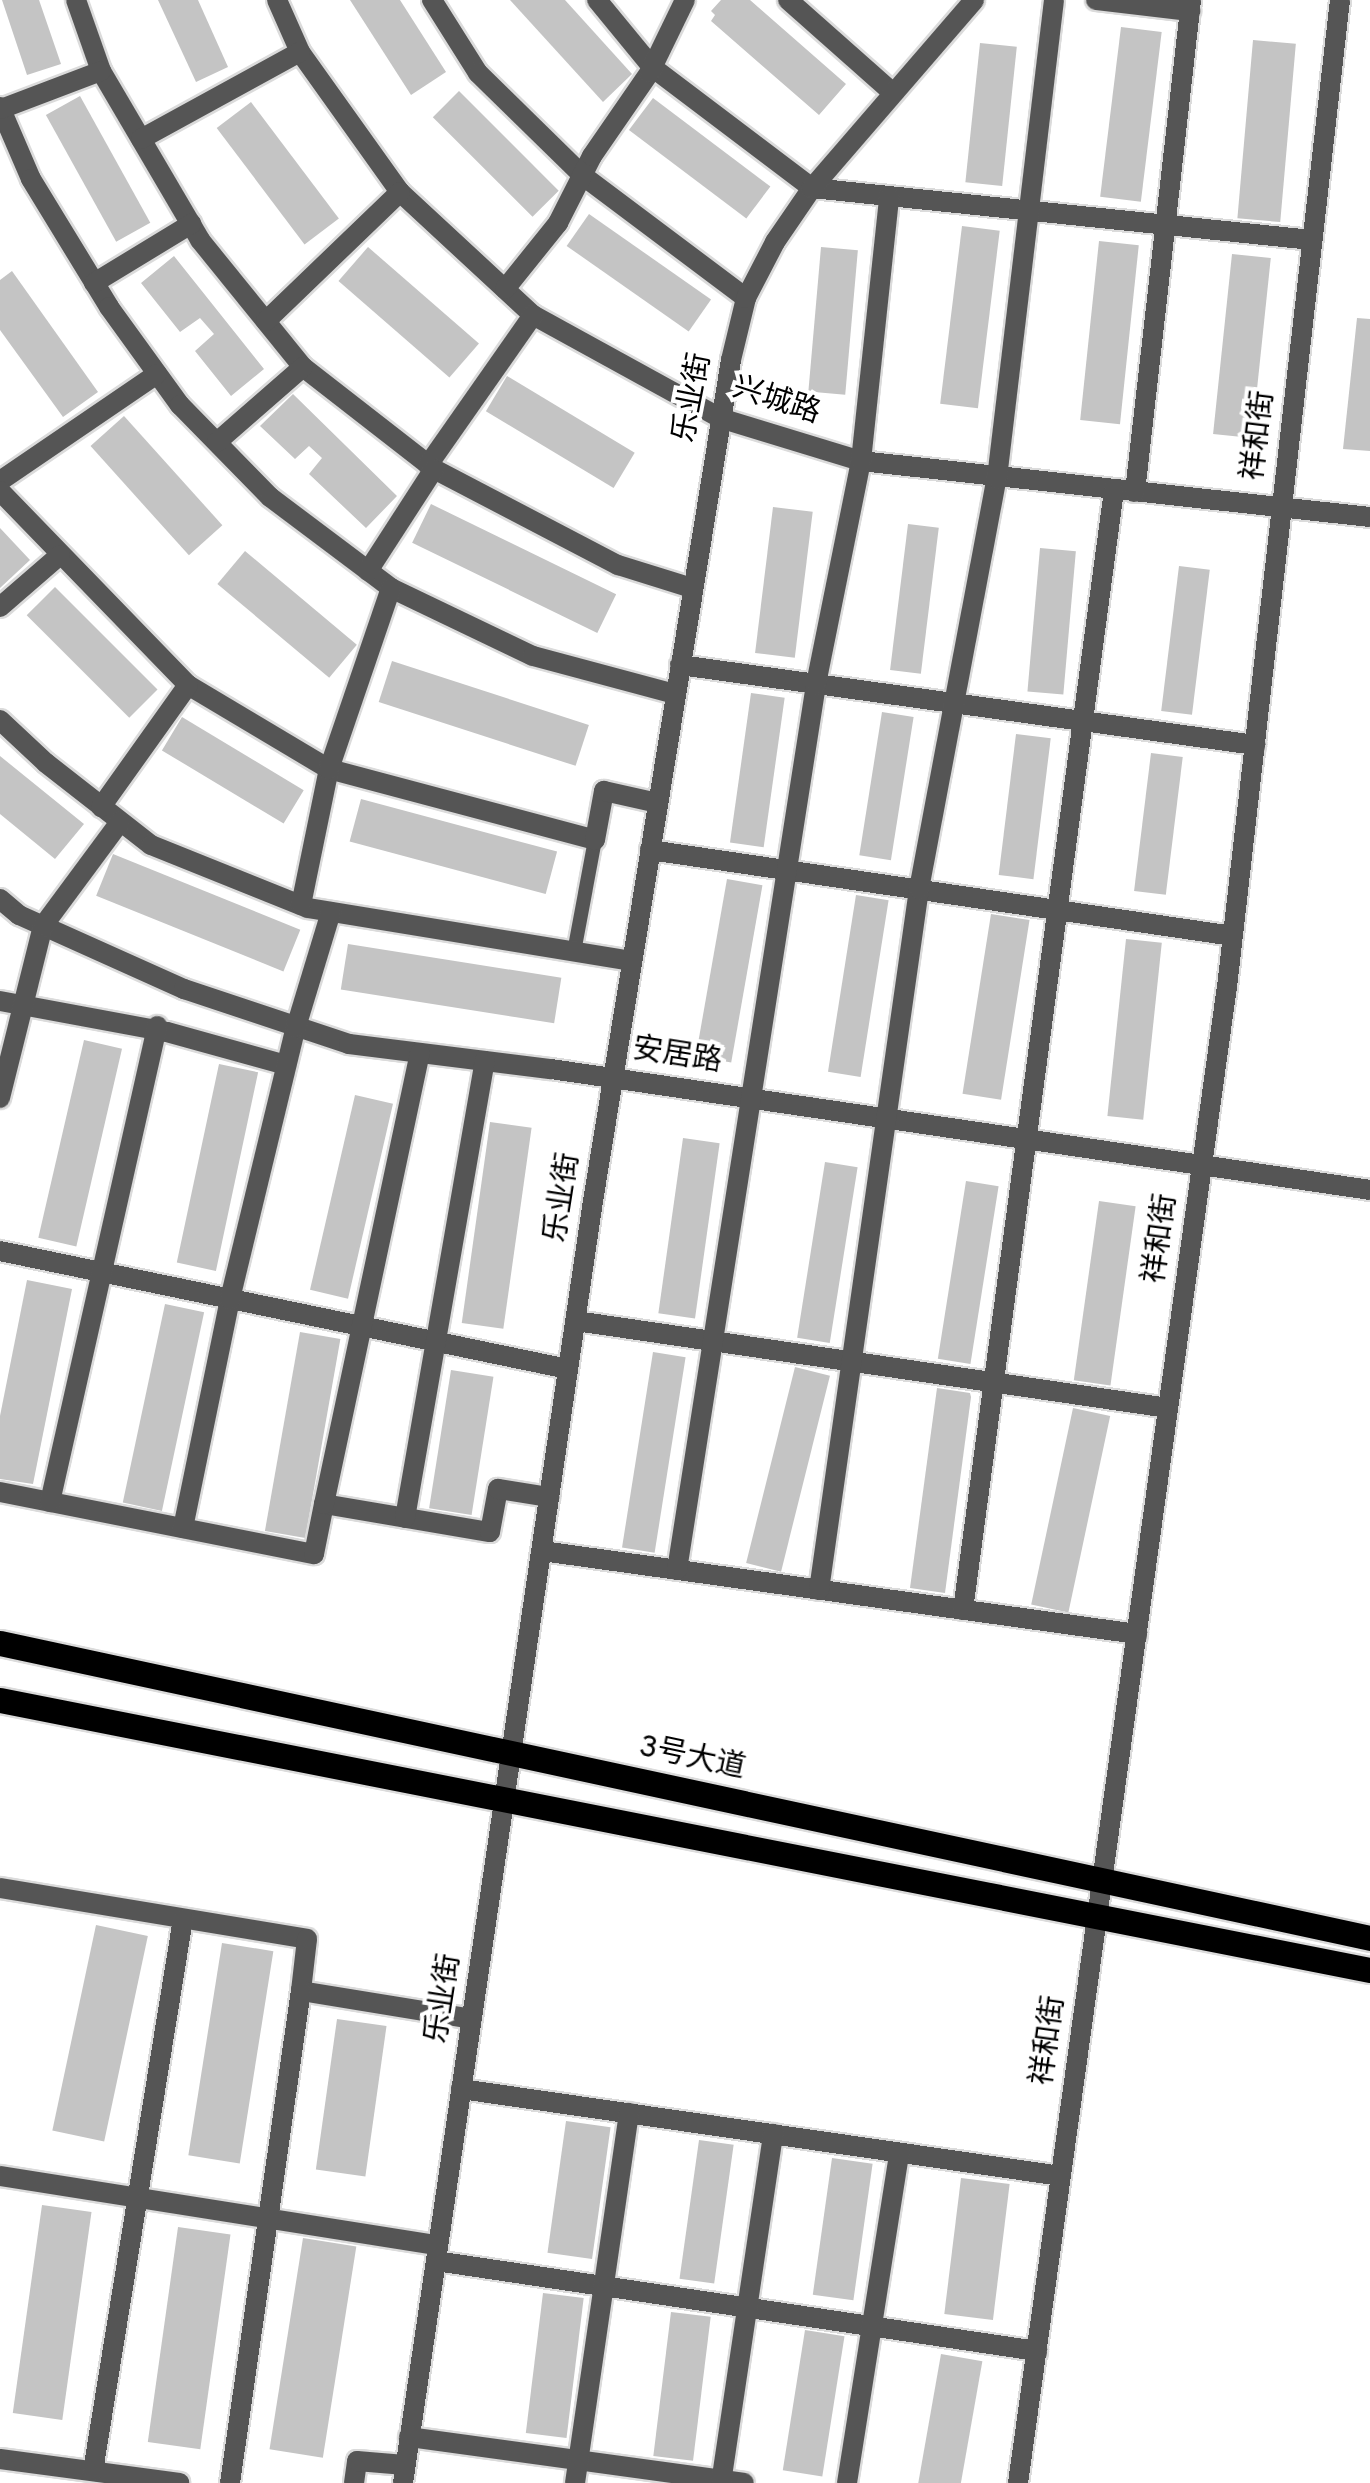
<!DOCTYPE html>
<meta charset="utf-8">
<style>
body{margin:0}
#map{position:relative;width:1370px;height:2483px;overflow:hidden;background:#fff;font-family:Overpass,"Noto Sans SC",sans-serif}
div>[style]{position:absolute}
.building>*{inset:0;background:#c4c4c4;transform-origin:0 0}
.roads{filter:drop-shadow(2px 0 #dbdbdb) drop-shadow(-2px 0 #dbdbdb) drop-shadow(0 2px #dbdbdb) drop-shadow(0 -2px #dbdbdb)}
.service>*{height:14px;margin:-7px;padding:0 7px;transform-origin:7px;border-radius:7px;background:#555}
.minor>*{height:20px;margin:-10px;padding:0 10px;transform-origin:10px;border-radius:10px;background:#555}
.primary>*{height:25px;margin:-12.5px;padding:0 12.5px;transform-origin:12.5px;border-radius:12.5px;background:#000}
span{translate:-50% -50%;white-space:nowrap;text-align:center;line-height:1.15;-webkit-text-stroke:8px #fff;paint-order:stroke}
.street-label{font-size:30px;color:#000}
</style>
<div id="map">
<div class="building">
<div style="clip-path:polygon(2px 0,39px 0,61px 64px,27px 75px)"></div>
<div style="clip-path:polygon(158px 0,198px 0,228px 67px,196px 82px)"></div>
<div style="clip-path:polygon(350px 0,400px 0,446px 72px,411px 95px)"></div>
<div style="clip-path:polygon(510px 0,565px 0,632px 74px,603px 102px)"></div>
<div style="clip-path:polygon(721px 0,750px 0,846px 84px,819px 115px,711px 21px,715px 15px,711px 11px)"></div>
<div style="left:1121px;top:27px;width:41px;height:171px;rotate:7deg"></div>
<div style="left:1253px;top:40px;width:43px;height:179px;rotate:5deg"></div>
<div style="left:980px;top:43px;width:37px;height:140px;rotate:6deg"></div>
<div style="left:459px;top:91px;width:141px;height:37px;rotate:45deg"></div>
<div style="left:80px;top:96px;width:145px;height:39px;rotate:61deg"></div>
<div style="left:653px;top:98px;width:147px;height:40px;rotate:37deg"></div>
<div style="left:251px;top:102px;width:146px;height:43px;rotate:53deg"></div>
<div style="left:589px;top:214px;width:149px;height:39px;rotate:35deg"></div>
<div style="left:962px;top:226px;width:38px;height:179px;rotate:7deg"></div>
<div style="left:1099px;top:241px;width:40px;height:180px;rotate:6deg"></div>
<div style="left:368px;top:247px;width:147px;height:45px;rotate:41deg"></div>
<div style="left:821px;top:247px;width:37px;height:145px;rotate:5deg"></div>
<div style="left:1232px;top:254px;width:39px;height:181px;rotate:6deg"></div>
<div style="clip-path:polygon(174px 256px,264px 369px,231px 396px,195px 351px,214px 334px,200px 318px,180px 332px,141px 283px)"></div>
<div style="clip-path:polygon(12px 271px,98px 392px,63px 417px,0 330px,0 280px)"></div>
<div style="clip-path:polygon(1357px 318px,1370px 319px,1370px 451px,1343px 449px)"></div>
<div style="left:507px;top:376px;width:149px;height:41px;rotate:31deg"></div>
<div style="clip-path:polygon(293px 394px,397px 496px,366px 528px,309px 474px,322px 458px,309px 446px,295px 459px,260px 426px)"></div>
<div style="left:124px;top:416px;width:147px;height:45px;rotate:48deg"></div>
<div style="left:431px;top:504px;width:206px;height:43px;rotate:26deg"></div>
<div style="left:773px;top:507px;width:40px;height:147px;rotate:7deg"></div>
<div style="left:908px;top:524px;width:31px;height:147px;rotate:7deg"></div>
<div style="clip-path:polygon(0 528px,30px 560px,0 588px)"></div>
<div style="left:1040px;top:548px;width:36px;height:144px;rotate:5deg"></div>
<div style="left:245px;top:551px;width:146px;height:43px;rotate:40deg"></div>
<div style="left:1179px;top:566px;width:31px;height:146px;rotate:7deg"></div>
<div style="left:55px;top:587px;width:145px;height:40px;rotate:45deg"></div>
<div style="left:392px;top:661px;width:207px;height:43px;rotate:18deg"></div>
<div style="left:751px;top:693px;width:34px;height:151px;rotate:8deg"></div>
<div style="left:882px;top:712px;width:32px;height:145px;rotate:9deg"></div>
<div style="left:182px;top:717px;width:142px;height:39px;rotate:31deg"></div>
<div style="left:1016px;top:734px;width:35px;height:142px;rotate:7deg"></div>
<div style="left:1151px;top:753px;width:32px;height:139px;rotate:7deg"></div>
<div style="clip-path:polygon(0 756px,84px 824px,55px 859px,0 814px)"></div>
<div style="left:361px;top:799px;width:203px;height:44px;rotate:15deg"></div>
<div style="left:113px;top:854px;width:202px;height:45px;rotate:22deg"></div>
<div style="left:727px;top:879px;width:36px;height:180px;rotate:10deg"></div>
<div style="left:856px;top:895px;width:33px;height:179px;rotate:9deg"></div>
<div style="left:991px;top:914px;width:39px;height:182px;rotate:9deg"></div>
<div style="left:1126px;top:939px;width:36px;height:178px;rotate:6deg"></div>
<div style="left:348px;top:944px;width:216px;height:46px;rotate:9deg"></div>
<div style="left:84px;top:1040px;width:39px;height:203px;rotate:13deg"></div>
<div style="left:219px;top:1064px;width:40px;height:203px;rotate:12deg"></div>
<div style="left:355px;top:1095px;width:39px;height:200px;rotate:13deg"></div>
<div style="left:490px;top:1122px;width:42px;height:203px;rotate:8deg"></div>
<div style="left:683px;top:1138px;width:37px;height:177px;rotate:8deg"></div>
<div style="left:825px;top:1162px;width:33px;height:178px;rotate:9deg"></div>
<div style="left:966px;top:1181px;width:33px;height:180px;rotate:9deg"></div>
<div style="left:1099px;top:1201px;width:37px;height:181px;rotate:8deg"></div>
<div style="clip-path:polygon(27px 1280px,72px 1289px,33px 1484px,0 1479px,0 1416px)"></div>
<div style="left:165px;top:1304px;width:40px;height:203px;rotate:12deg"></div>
<div style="left:300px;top:1332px;width:41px;height:202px;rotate:10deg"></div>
<div style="left:653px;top:1352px;width:33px;height:198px;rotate:9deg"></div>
<div style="left:795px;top:1367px;width:36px;height:202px;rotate:14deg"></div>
<div style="left:451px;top:1370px;width:43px;height:140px;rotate:9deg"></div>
<div style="clip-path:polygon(937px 1388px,970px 1393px,971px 1397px,945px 1593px,910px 1588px)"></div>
<div style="left:1073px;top:1408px;width:38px;height:201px;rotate:12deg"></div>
<div style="left:96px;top:1925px;width:53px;height:210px;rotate:12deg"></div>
<div style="left:222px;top:1943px;width:52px;height:215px;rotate:9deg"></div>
<div style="left:337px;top:2019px;width:50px;height:152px;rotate:8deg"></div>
<div style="left:566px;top:2121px;width:45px;height:133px;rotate:8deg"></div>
<div style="left:699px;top:2140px;width:35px;height:140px;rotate:8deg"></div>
<div style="left:832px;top:2158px;width:41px;height:138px;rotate:8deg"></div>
<div style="left:961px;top:2178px;width:49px;height:137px;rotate:7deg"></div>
<div style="left:42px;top:2205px;width:50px;height:210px;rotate:8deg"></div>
<div style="left:178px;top:2227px;width:53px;height:217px;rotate:8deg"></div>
<div style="left:303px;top:2238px;width:54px;height:214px;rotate:9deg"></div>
<div style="left:543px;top:2293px;width:41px;height:141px;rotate:7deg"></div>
<div style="left:671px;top:2312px;width:40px;height:145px;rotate:7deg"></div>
<div style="left:805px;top:2330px;width:40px;height:142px;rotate:9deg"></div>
<div style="left:941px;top:2354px;width:42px;height:131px;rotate:10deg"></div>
</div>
<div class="roads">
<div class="service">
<div style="left:574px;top:952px;width:114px;rotate:-79.4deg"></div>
</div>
<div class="minor">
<div style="left:76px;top:0;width:75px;rotate:70.6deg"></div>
<div style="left:101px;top:71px;width:196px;rotate:59.6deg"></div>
<div style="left:200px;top:240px;width:164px;rotate:51deg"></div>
<div style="left:303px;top:367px;width:166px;rotate:37.9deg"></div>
<div style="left:434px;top:469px;width:208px;rotate:27.6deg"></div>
<div style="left:618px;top:565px;width:77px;rotate:17.3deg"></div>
<div style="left:277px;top:0;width:57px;rotate:66.1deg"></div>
<div style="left:300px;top:52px;width:172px;rotate:54.5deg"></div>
<div style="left:400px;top:192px;width:181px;rotate:42.8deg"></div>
<div style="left:533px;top:315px;width:213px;rotate:28.8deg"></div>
<div style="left:720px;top:418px;width:147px;rotate:17deg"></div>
<div style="left:861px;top:461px;width:512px;rotate:6.28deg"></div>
<div style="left:432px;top:0;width:86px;rotate:57.8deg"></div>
<div style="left:478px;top:73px;width:146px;rotate:44.4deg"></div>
<div style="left:582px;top:175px;width:205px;rotate:36.9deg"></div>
<div style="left:597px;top:0;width:87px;rotate:50.6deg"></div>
<div style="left:652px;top:67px;width:201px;rotate:37.1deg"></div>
<div style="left:812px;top:188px;width:503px;rotate:5.94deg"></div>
<div style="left:788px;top:0;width:140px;rotate:41.5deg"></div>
<div style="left:1096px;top:0;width:95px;rotate:6.7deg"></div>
<div style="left:0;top:107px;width:78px;rotate:66.7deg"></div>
<div style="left:31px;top:179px;width:150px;rotate:58.6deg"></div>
<div style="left:109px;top:307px;width:121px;rotate:54.1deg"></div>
<div style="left:180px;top:405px;width:129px;rotate:45.6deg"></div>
<div style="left:270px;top:497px;width:151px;rotate:36.9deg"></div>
<div style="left:391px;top:588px;width:157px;rotate:25.6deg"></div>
<div style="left:533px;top:656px;width:147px;rotate:15deg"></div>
<div style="left:1px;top:109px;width:107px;rotate:-20.8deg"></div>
<div style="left:141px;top:139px;width:181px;rotate:-28.7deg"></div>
<div style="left:94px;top:283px;width:114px;rotate:-31.3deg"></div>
<div style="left:505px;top:289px;width:85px;rotate:-51.2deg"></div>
<div style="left:558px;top:223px;width:75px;rotate:-63.1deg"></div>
<div style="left:592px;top:156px;width:102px;rotate:-55.4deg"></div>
<div style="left:650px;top:72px;width:80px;rotate:-64.1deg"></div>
<div style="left:266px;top:321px;width:186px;rotate:-43.9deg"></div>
<div style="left:217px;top:442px;width:114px;rotate:-41.1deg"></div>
<div style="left:428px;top:465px;width:183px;rotate:-55deg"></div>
<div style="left:0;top:481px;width:190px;rotate:-34.3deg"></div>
<div style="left:0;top:491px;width:270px;rotate:45.9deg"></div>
<div style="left:188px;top:685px;width:164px;rotate:30.8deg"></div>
<div style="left:329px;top:769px;width:275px;rotate:14.9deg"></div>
<div style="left:595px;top:840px;width:50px;rotate:-79.6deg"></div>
<div style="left:604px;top:791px;width:55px;rotate:12.5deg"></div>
<div style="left:1135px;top:492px;width:495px;rotate:-83.5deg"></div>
<div style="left:368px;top:571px;width:121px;rotate:-57.1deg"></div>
<div style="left:0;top:607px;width:79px;rotate:-40.9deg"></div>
<div style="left:680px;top:665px;width:581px;rotate:7.92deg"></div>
<div style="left:0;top:720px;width:63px;rotate:43.1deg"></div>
<div style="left:46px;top:763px;width:133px;rotate:38deg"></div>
<div style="left:151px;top:845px;width:169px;rotate:21.9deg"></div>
<div style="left:308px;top:908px;width:328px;rotate:9.3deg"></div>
<div style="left:101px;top:807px;width:150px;rotate:-54.5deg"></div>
<div style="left:650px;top:850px;width:589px;rotate:8.39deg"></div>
<div style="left:0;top:899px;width:25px;rotate:40deg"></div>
<div style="left:19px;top:915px;width:181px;rotate:24.2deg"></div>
<div style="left:184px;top:989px;width:174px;rotate:18.4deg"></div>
<div style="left:349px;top:1044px;width:204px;rotate:7.1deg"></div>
<div style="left:551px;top:1069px;width:828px;rotate:8.4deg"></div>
<div style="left:301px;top:905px;width:139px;rotate:-78.4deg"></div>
<div style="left:329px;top:769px;width:191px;rotate:-71.1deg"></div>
<div style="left:0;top:1001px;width:170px;rotate:10.5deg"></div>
<div style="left:167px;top:1032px;width:123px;rotate:15.5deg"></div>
<div style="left:0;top:1098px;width:177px;rotate:-76deg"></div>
<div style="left:43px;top:926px;width:129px;rotate:-53.5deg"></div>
<div style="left:0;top:1251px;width:580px;rotate:11.74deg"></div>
<div style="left:576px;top:1321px;width:598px;rotate:8.36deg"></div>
<div style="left:0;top:1492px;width:320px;rotate:11.2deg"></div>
<div style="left:314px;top:1554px;width:51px;rotate:-78.7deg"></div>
<div style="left:324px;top:1504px;width:168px;rotate:9.6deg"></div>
<div style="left:490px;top:1532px;width:44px;rotate:-79.5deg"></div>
<div style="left:498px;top:1489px;width:52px;rotate:8.9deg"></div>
<div style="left:50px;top:1502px;width:488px;rotate:-77.3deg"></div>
<div style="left:324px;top:1504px;width:461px;rotate:-78deg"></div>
<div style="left:405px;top:1518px;width:464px;rotate:-80.1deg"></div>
<div style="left:183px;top:1528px;width:234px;rotate:-78.4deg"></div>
<div style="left:230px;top:1299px;width:280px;rotate:-76.4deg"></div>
<div style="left:296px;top:1027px;width:120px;rotate:-73.1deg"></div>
<div style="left:542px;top:1551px;width:601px;rotate:7.94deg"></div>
<div style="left:677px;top:1570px;width:897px;rotate:-81.08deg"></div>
<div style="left:816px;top:684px;width:227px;rotate:-78.6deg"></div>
<div style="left:861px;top:461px;width:265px;rotate:-83.9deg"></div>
<div style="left:819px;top:1590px;width:708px;rotate:-81.88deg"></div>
<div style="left:919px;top:889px;width:418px;rotate:-79.3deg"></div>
<div style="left:997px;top:478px;width:481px;rotate:-83.2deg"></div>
<div style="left:963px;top:1610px;width:1130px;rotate:-82.32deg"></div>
<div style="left:0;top:1888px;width:311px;rotate:9.4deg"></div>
<div style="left:307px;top:1939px;width:52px;rotate:96.6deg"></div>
<div style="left:301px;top:1991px;width:173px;rotate:9.3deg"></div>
<div style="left:461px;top:2089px;width:606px;rotate:8.25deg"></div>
<div style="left:0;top:2176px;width:443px;rotate:9deg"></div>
<div style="left:436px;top:2261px;width:608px;rotate:8.52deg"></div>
<div style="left:409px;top:2437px;width:338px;rotate:7.8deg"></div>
<div style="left:0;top:2459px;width:181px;rotate:7.6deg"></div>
<div style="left:93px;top:2471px;width:559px;rotate:-80.74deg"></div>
<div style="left:230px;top:2483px;width:497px;rotate:-81.8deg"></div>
<div style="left:354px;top:2483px;width:22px;rotate:-82deg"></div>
<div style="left:357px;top:2461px;width:48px;rotate:4.8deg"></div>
<div style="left:403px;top:2483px;width:1296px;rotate:-81.57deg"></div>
<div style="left:593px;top:1201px;width:852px;rotate:-80.68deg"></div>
<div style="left:731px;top:360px;width:64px;rotate:-76.4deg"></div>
<div style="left:746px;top:298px;width:63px;rotate:-62.6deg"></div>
<div style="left:775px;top:242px;width:65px;rotate:-55.6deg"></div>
<div style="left:812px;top:188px;width:248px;rotate:-49.2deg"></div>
<div style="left:575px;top:2483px;width:374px;rotate:-81.7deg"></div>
<div style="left:721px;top:2483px;width:353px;rotate:-81.5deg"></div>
<div style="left:847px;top:2483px;width:334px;rotate:-81deg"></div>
<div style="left:1018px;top:2483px;width:1511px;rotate:-82.05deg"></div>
<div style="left:1227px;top:987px;width:993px;rotate:-83.47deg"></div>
</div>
<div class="primary">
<div style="left:0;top:1643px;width:1401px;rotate:12.15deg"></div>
<div style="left:0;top:1700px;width:1396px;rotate:11.15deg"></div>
</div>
</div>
<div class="street-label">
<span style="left:694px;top:398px;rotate:-79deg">乐业街</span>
<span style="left:776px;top:402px;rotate:18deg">兴城路</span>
<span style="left:1260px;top:436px;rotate:-83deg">祥和街</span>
<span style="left:677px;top:1057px;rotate:9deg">安居路</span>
<span style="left:564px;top:1198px;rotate:-81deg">乐业街</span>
<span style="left:1162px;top:1239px;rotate:-82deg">祥和街</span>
<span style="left:692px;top:1759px;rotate:12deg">3号大道</span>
<span style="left:445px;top:1999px;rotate:-81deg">乐业街</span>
<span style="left:1050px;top:2041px;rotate:-82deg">祥和街</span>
</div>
</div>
